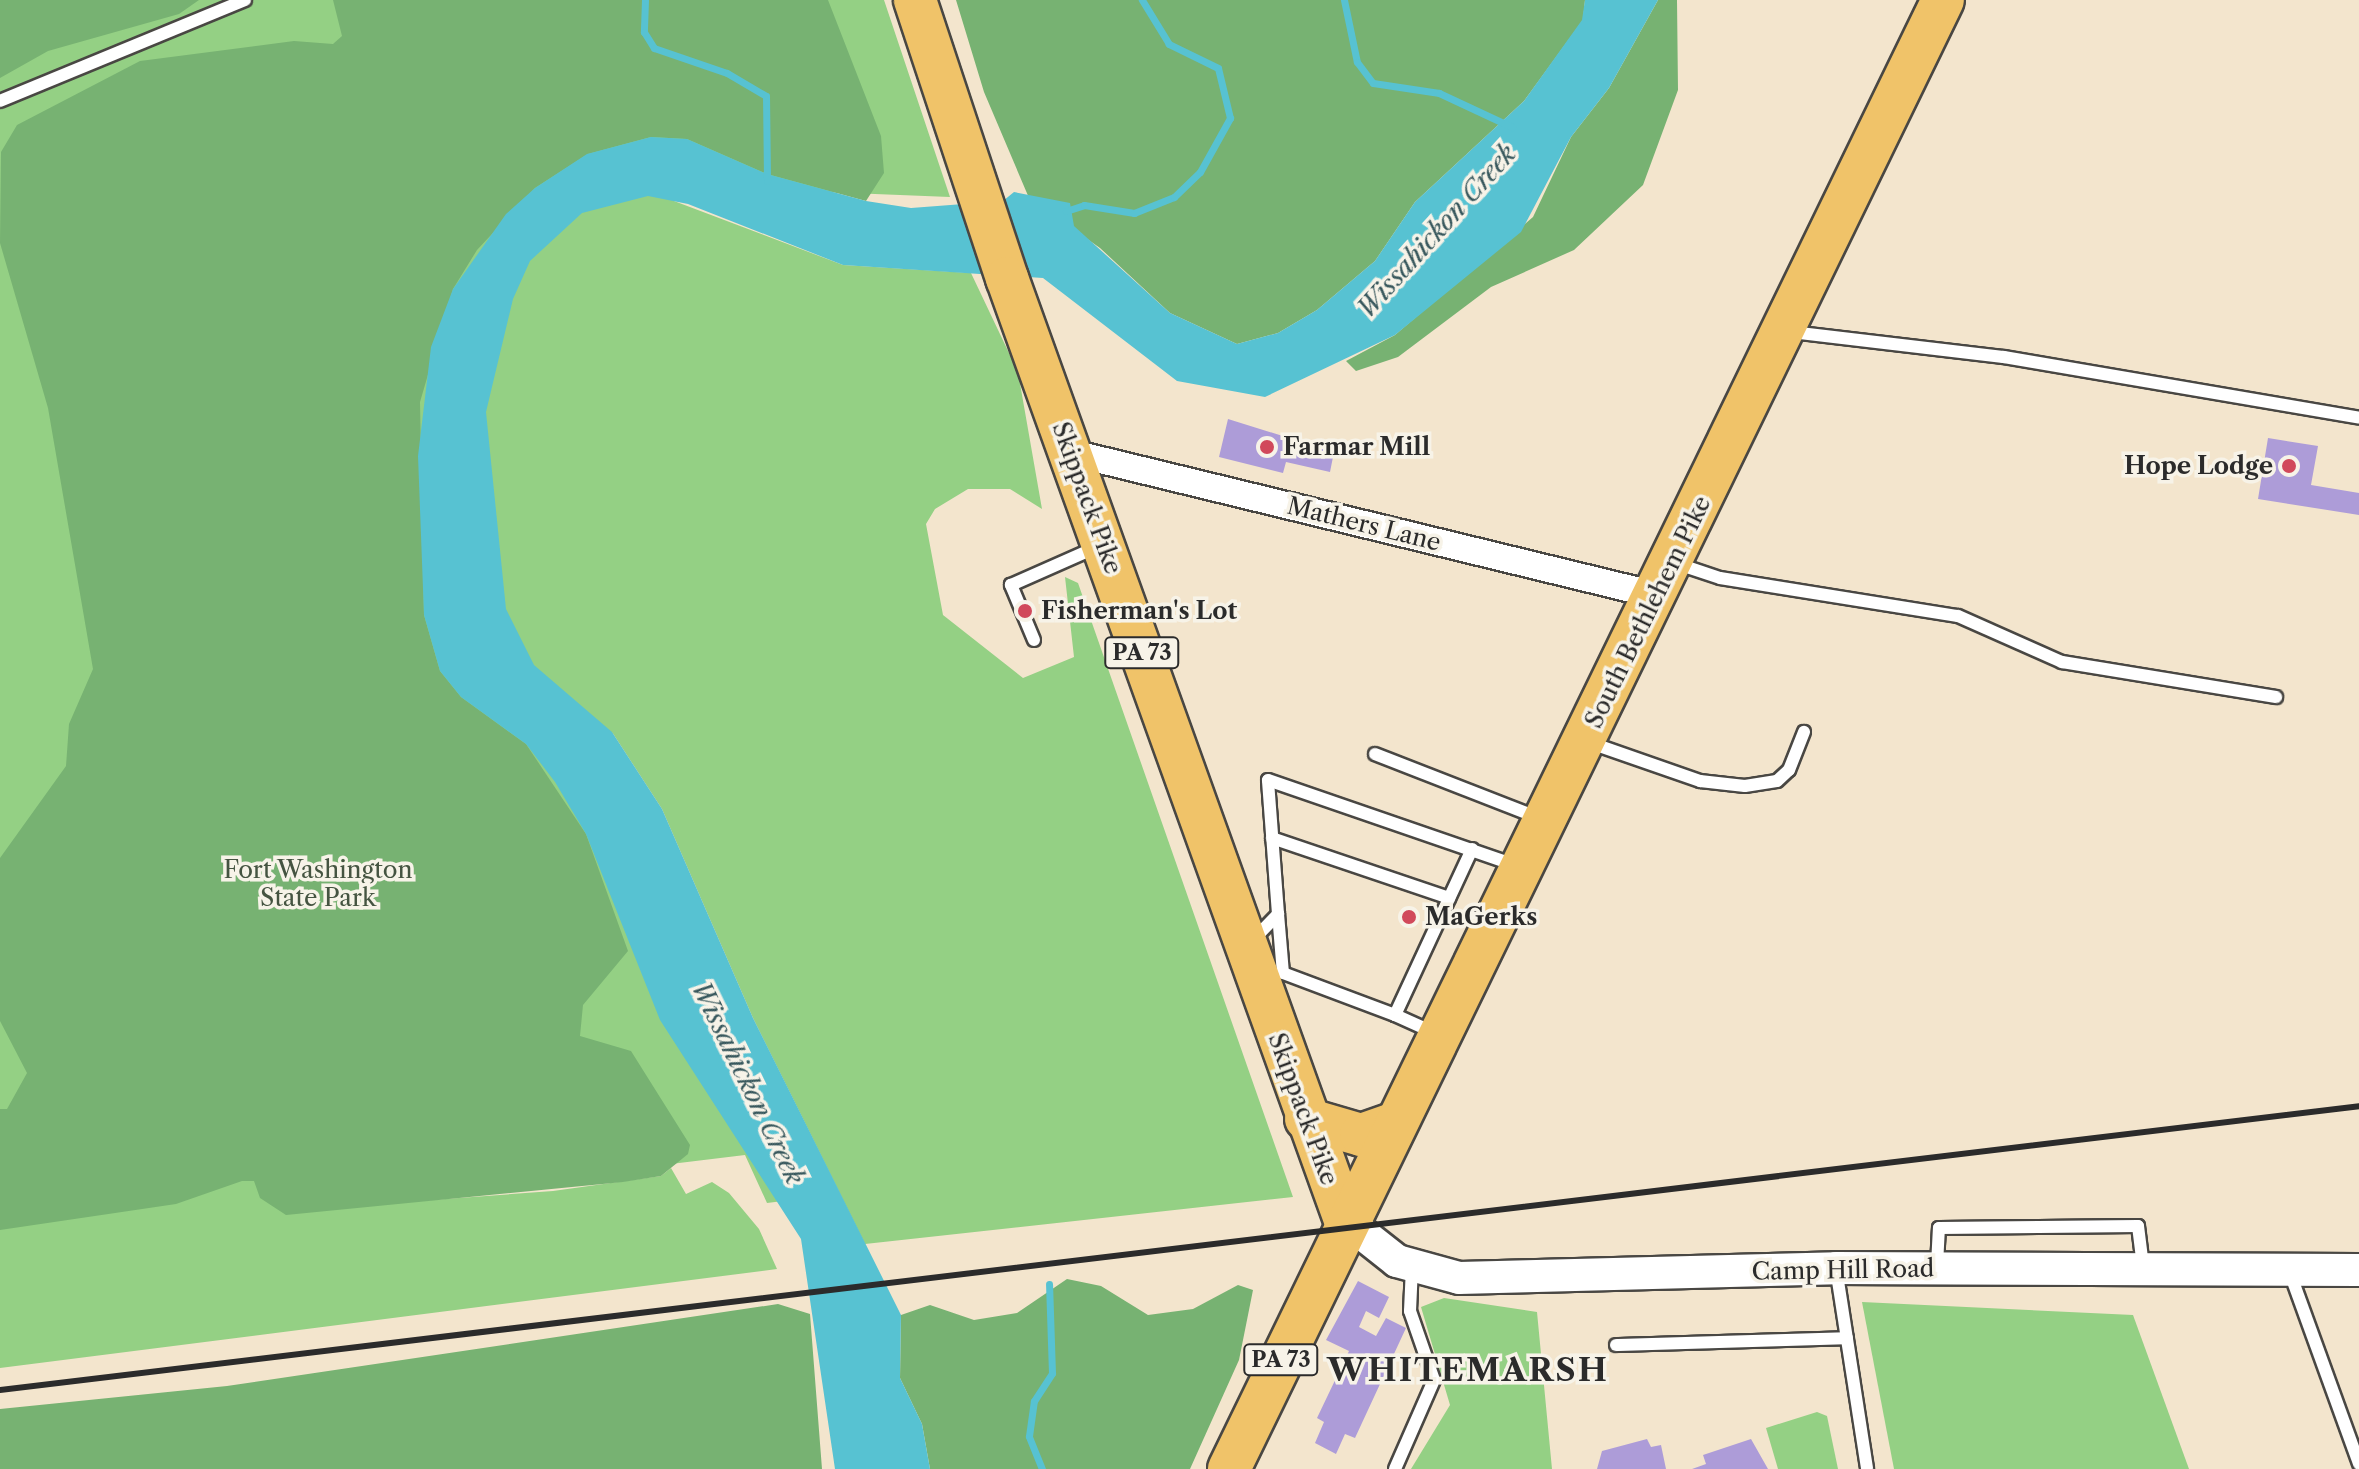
<!DOCTYPE html>
<style>
body{margin:0}
#map{position:relative;width:2359px;height:1469px;overflow:hidden;background:#f3e5cd;font-family:"Libre Caslon Text",serif}
div>[style]{position:absolute}
.green>*{inset:0;background:#94d084}
.forest>*{inset:0;background:#77b272}
.water>*{inset:0;background:#57c2d2}
.stream>*{height:7px;margin:-3.5px;padding:0 3.5px;transform-origin:3.5px;border-radius:3.5px;background:#57c2d2}
.building>*{inset:0;background:#ad9cd8}
.roads{filter:drop-shadow(2px 0 #494743) drop-shadow(-2px 0 #494743) drop-shadow(0 2px #494743) drop-shadow(0 -2px #494743)}
.service>*{height:12px;margin:-6px;padding:0 6px;transform-origin:6px;border-radius:6px;background:#fff}
.minor>*{height:26px;margin:-13px;padding:0 13px;transform-origin:13px;border-radius:13px;background:#fff}
.tertiary>*{height:32px;margin:-16px;padding:0 16px;transform-origin:16px;border-radius:16px;background:#fff}
.primary>*{height:42px;margin:-21px;padding:0 21px;transform-origin:21px;border-radius:21px;background:#f0c369}
.rail>*{height:6px;margin:-3px;padding:0 3px;transform-origin:3px;border-radius:3px;background:#2b2b2b}
.dots>*{width:22px;height:22px;translate:-50% -50%;box-sizing:border-box;border:4px solid #f7f3e8;border-radius:50%}
span{translate:-50% -50%;white-space:nowrap;text-align:center;line-height:1.15;-webkit-text-stroke:7px #f7f3e8;paint-order:stroke}
.shield-label span{padding:2px 6px;background:#f7f3e8;border:2px solid;border-radius:6px;-webkit-text-stroke-width:0}
.shield-label{font-size:22px;color:#2b2b2b;font-weight:700}
.poi-label{font-size:24px;color:#2b2b2b;font-weight:700}
.left{translate:0 -50%;text-align:left}
.right{translate:-100% -50%;text-align:right}
.street-label{font-size:24px;color:#2b2b2b}
.park-label{font-size:24px;color:#455441}
.water-label{font-size:26px;color:#38585d;font-style:italic}
.district-label{font-size:32px;color:#2b2b2b;font-weight:700;letter-spacing:2px}
</style>
<div id="map">
<div class="green">
<div style="clip-path:polygon(0 0,884px 0,950px 197px,698px 187px,674px 201px,843px 265px,971px 273px,1018px 372px,1042px 509px,1010px 489px,968px 489px,935px 509px,926px 524px,943px 615px,1023px 678px,1074px 657px,1065px 577px,1078px 583px,1293px 1197px,865px 1244px,753px 1018px,662px 809px,612px 732px,823px 1196px,767px 1203px,745px 1155px,282px 1211px,553px 1191px,661px 1176px,671px 1168px,686px 1194px,712px 1182px,729px 1193px,759px 1229px,777px 1269px,0 1368px)"></div>
<div style="clip-path:polygon(1444px 1298px,1537px 1312px,1552px 1469px,1411px 1469px,1450px 1405px,1421px 1307px)"></div>
<div style="clip-path:polygon(1862px 1302px,2133px 1315px,2189px 1469px,1894px 1469px)"></div>
<div style="clip-path:polygon(1817px 1412px,1827px 1416px,1838px 1469px,1778px 1469px,1766px 1428px)"></div>
</div>
<div class="forest">
<div style="clip-path:polygon(0 0,199px 0,179px 14px,48px 51px,0 78px)"></div>
<div style="clip-path:polygon(333px 0,828px 0,881px 136px,884px 173px,866px 201px,767px 174px,687px 139px,651px 137px,588px 154px,535px 188px,477px 250px,453px 289px,420px 402px,424px 615px,440px 671px,461px 697px,526px 744px,586px 834px,628px 951px,583px 1005px,580px 1036px,631px 1051px,690px 1145px,688px 1154px,661px 1176px,623px 1182px,286px 1215px,260px 1198px,254px 1181px,242px 1181px,176px 1204px,0 1230px,0 1109px,7px 1109px,27px 1073px,0 1021px,0 858px,66px 766px,69px 724px,93px 669px,48px 408px,0 243px,1px 152px,17px 125px,140px 61px,294px 41px,333px 44px,342px 36px)"></div>
<div style="clip-path:polygon(956px 0,1585px 0,1583px 20px,1524px 101px,1415px 202px,1375px 261px,1317px 310px,1278px 333px,1237px 344px,1170px 313px,1100px 248px,1029px 198px,984px 92px)"></div>
<div style="clip-path:polygon(1658px 0,1677px 0,1678px 90px,1643px 185px,1574px 250px,1491px 287px,1398px 357px,1356px 371px,1346px 361px,1395px 335px,1533px 217px,1571px 137px,1609px 88px)"></div>
<div style="clip-path:polygon(1067px 1279px,1101px 1286px,1148px 1315px,1193px 1309px,1238px 1285px,1253px 1290px,1239px 1360px,1190px 1469px,930px 1469px,922px 1424px,900px 1378px,901px 1315px,930px 1305px,974px 1320px,1017px 1313px)"></div>
<div style="clip-path:polygon(778px 1304px,810px 1314px,822px 1469px,0 1469px,0 1409px,227px 1386px)"></div>
</div>
<div class="water">
<div style="clip-path:polygon(1585px 0,1658px 0,1609px 88px,1571px 137px,1521px 232px,1395px 335px,1265px 397px,1177px 381px,1043px 278px,843px 265px,688px 204px,648px 196px,582px 213px,530px 261px,513px 299px,486px 412px,506px 609px,534px 665px,612px 732px,662px 809px,753px 1018px,901px 1315px,900px 1378px,922px 1424px,930px 1469px,835px 1469px,801px 1239px,660px 1020px,586px 834px,555px 782px,526px 744px,461px 697px,440px 671px,424px 615px,418px 456px,431px 347px,453px 289px,506px 214px,535px 188px,587px 154px,651px 137px,687px 139px,767px 174px,866px 201px,911px 208px,1003px 201px,1014px 192px,1070px 203px,1074px 226px,1170px 313px,1237px 344px,1278px 333px,1317px 310px,1375px 261px,1415px 202px,1524px 101px,1582px 20px)"></div>
</div>
<div class="stream">
<div style="left:645px;top:0;width:32px;rotate:92deg"></div>
<div style="left:644px;top:32px;width:19px;rotate:58deg"></div>
<div style="left:654px;top:48px;width:77px;rotate:18.9deg"></div>
<div style="left:727px;top:73px;width:45px;rotate:30.5deg"></div>
<div style="left:766px;top:96px;width:85px;rotate:89.3deg"></div>
<div style="left:1344px;top:0;width:63px;rotate:78.2deg"></div>
<div style="left:1357px;top:62px;width:26px;rotate:53deg"></div>
<div style="left:1373px;top:83px;width:67px;rotate:8.6deg"></div>
<div style="left:1439px;top:93px;width:81px;rotate:25deg"></div>
<div style="left:1066px;top:211px;width:19px;rotate:-18deg"></div>
<div style="left:1084px;top:205px;width:51px;rotate:9.1deg"></div>
<div style="left:1134px;top:213px;width:43px;rotate:-21.8deg"></div>
<div style="left:1174px;top:197px;width:36px;rotate:-44deg"></div>
<div style="left:1200px;top:172px;width:62px;rotate:-60.9deg"></div>
<div style="left:1230px;top:118px;width:51px;rotate:-103.5deg"></div>
<div style="left:1218px;top:68px;width:55px;rotate:-153.9deg"></div>
<div style="left:1169px;top:44px;width:52px;rotate:-121.5deg"></div>
<div style="left:1042px;top:1469px;width:35px;rotate:-112deg"></div>
<div style="left:1029px;top:1436px;width:35px;rotate:-82deg"></div>
<div style="left:1034px;top:1401px;width:33px;rotate:-57deg"></div>
<div style="left:1052px;top:1373px;width:89px;rotate:-91.9deg"></div>
</div>
<div class="building">
<div style="clip-path:polygon(1228px 419px,1334px 452px,1330px 472px,1286px 462px,1283px 473px,1219px 457px)"></div>
<div style="clip-path:polygon(2268px 438px,2318px 446px,2311px 485px,2359px 493px,2359px 515px,2258px 499px)"></div>
<div style="clip-path:polygon(1358px 1281px,1389px 1297px,1379px 1318px,1366px 1311px,1359px 1327px,1376px 1336px,1386px 1318px,1406px 1328px,1355px 1438px,1345px 1434px,1336px 1454px,1315px 1443px,1324px 1422px,1317px 1418px,1349px 1351px,1326px 1340px)"></div>
<div style="clip-path:polygon(1647px 1439px,1651px 1447px,1661px 1445px,1666px 1469px,1597px 1469px,1602px 1451px)"></div>
<div style="clip-path:polygon(1751px 1439px,1768px 1469px,1692px 1469px,1706px 1464px,1703px 1455px)"></div>
</div>
<div class="roads">
<div class="service">
<div style="left:0;top:101px;width:265px;rotate:-22.4deg"></div>
<div style="left:1791px;top:332px;width:214px;rotate:6.7deg"></div>
<div style="left:2004px;top:357px;width:360px;rotate:9.7deg"></div>
<div style="left:1675px;top:563px;width:47px;rotate:18.4deg"></div>
<div style="left:1720px;top:578px;width:241px;rotate:9.1deg"></div>
<div style="left:1958px;top:616px;width:114px;rotate:23.9deg"></div>
<div style="left:2062px;top:662px;width:217px;rotate:9.3deg"></div>
<div style="left:1034px;top:640px;width:60px;rotate:-112.7deg"></div>
<div style="left:1011px;top:585px;width:94px;rotate:-23.8deg"></div>
<div style="left:1588px;top:742px;width:119px;rotate:19.2deg"></div>
<div style="left:1700px;top:781px;width:45px;rotate:6.3deg"></div>
<div style="left:1745px;top:786px;width:32px;rotate:-9deg"></div>
<div style="left:1777px;top:781px;width:16px;rotate:-43deg"></div>
<div style="left:1789px;top:770px;width:41px;rotate:-68.5deg"></div>
<div style="left:1375px;top:754px;width:176px;rotate:21.3deg"></div>
<div style="left:1272px;top:838px;width:187px;rotate:18.7deg"></div>
<div style="left:1278px;top:914px;width:59px;rotate:85.2deg"></div>
<div style="left:1283px;top:973px;width:120px;rotate:20.6deg"></div>
<div style="left:1395px;top:1015px;width:183px;rotate:-65.1deg"></div>
<div style="left:1254px;top:939px;width:35px;rotate:-46deg"></div>
<div style="left:1278px;top:914px;width:134px;rotate:-94.3deg"></div>
<div style="left:1268px;top:780px;width:261px;rotate:19deg"></div>
<div style="left:1395px;top:1015px;width:42px;rotate:24.1deg"></div>
<div style="left:1937px;top:1265px;width:37px;rotate:-87deg"></div>
<div style="left:1939px;top:1228px;width:199px;rotate:-0.6deg"></div>
<div style="left:2138px;top:1226px;width:40px;rotate:82.9deg"></div>
<div style="left:1836px;top:1268px;width:203px;rotate:81.2deg"></div>
<div style="left:2290px;top:1273px;width:203px;rotate:70.1deg"></div>
<div style="left:1616px;top:1345px;width:231px;rotate:-1.7deg"></div>
<div style="left:1395px;top:1469px;width:97px;rotate:-66.3deg"></div>
<div style="left:1434px;top:1380px;width:73px;rotate:-109.2deg"></div>
<div style="left:1410px;top:1311px;width:44px;rotate:-87.4deg"></div>
</div>
<div class="minor">
<div style="left:1072px;top:453px;width:601px;rotate:13.67deg"></div>
</div>
<div class="tertiary">
<div style="left:1345px;top:1220px;width:66px;rotate:38.3deg"></div>
<div style="left:1397px;top:1261px;width:64px;rotate:15.3deg"></div>
<div style="left:1459px;top:1278px;width:377px;rotate:-1.5deg"></div>
<div style="left:1836px;top:1268px;width:523px;rotate:0.22deg"></div>
</div>
<div class="primary">
<div style="left:915px;top:0;width:293px;rotate:71.7deg"></div>
<div style="left:1007px;top:278px;width:1001px;rotate:70.26deg"></div>
<div style="left:1306px;top:1119px;width:57px;rotate:16.2deg"></div>
<div style="left:1361px;top:1135px;width:37px;rotate:-19deg"></div>
<div style="left:1229px;top:1469px;width:1633px;rotate:-64.08deg"></div>
</div>
</div>
<div class="rail">
<div style="left:0;top:1390px;width:2376px;rotate:-6.86deg"></div>
</div>
<div class="dots">
<div style="left:1267px;top:447px;background:#d1495b"></div>
<div style="left:2289px;top:466px;background:#d1495b"></div>
<div style="left:1025px;top:611px;background:#d1495b"></div>
<div style="left:1409px;top:917px;background:#d1495b"></div>
</div>
<div class="shield-label">
<span style="left:1142px;top:653px">PA 73</span>
<span style="left:1281px;top:1360px">PA 73</span>
</div>
<div class="poi-label">
<span class="left" style="left:1283px;top:447px">Farmar Mill</span>
<span class="right" style="left:2273px;top:466px">Hope Lodge</span>
<span class="left" style="left:1041px;top:611px">Fisherman's Lot</span>
<span class="left" style="left:1425px;top:917px">MaGerks</span>
</div>
<div class="street-label">
<span style="left:1087px;top:498px;rotate:70deg">Skippack Pike</span>
<span style="left:1364px;top:524px;rotate:14deg">Mathers Lane</span>
<span style="left:1648px;top:612px;rotate:-64deg">South Bethlehem Pike</span>
<span style="left:1303px;top:1109px;rotate:70deg">Skippack Pike</span>
<span style="left:1843px;top:1270px;rotate:-1deg">Camp Hill Road</span>
</div>
<div class="park-label">
<span style="left:318px;top:884px">Fort Washington<br>State Park</span>
</div>
<div class="water-label">
<span style="left:1437px;top:232px;rotate:-48deg">Wissahickon Creek</span>
<span style="left:747px;top:1083px;rotate:64deg">Wissahickon Creek</span>
</div>
<div class="district-label">
<span style="left:1468px;top:1370px">WHITEMARSH</span>
</div>
</div>
